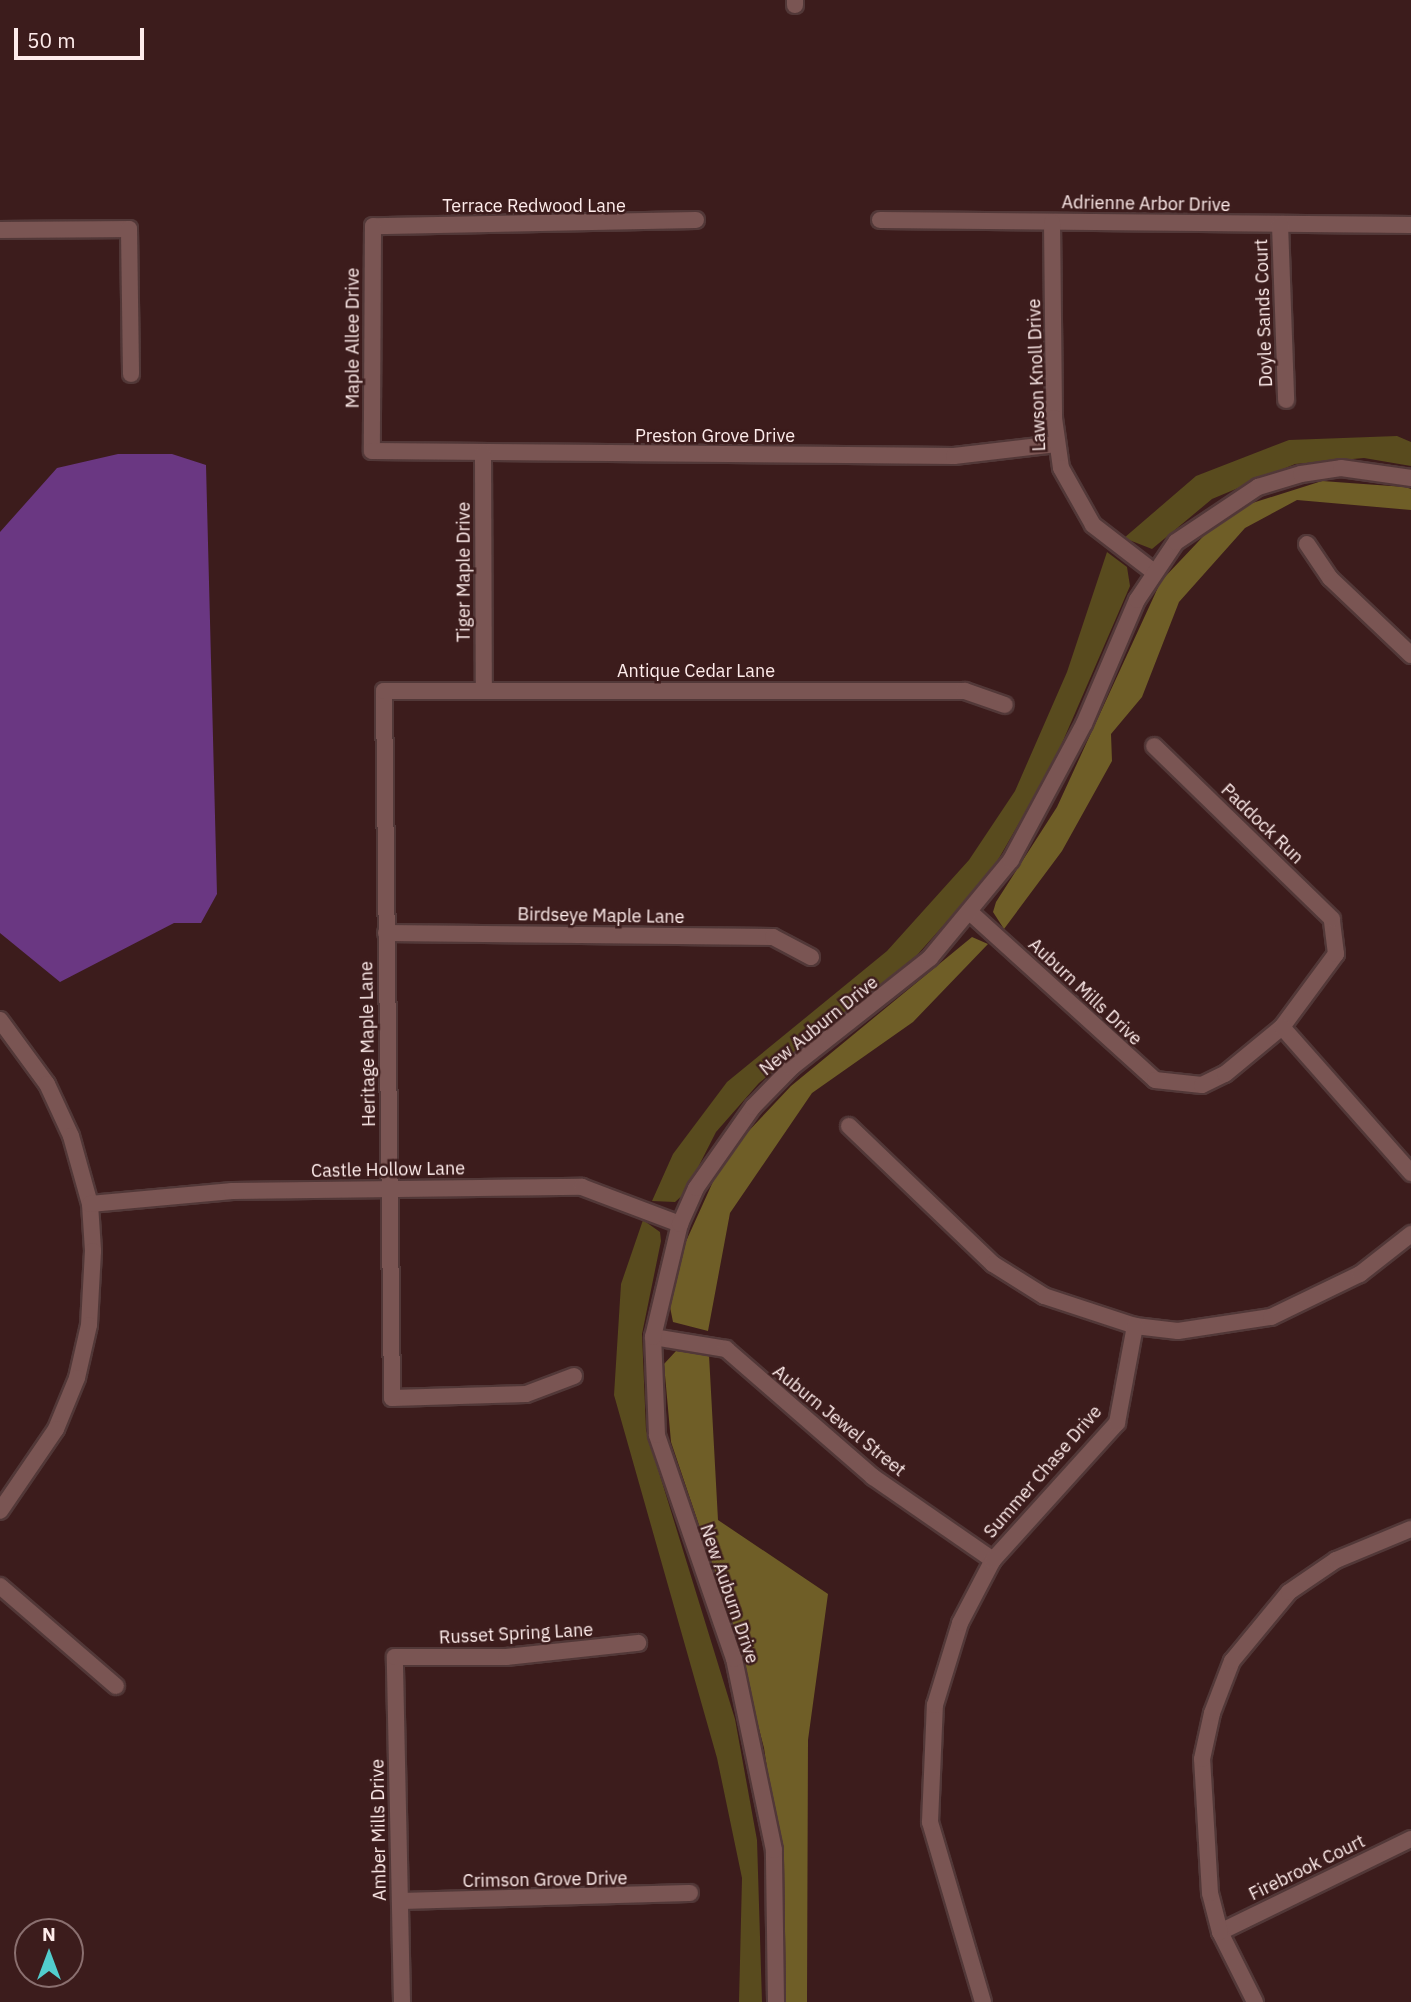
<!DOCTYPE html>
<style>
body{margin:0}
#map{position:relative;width:1411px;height:2002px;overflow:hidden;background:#3c1c1c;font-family:"IBM Plex Sans",sans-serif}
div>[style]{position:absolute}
.green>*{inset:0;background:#594b1e}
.forest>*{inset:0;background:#6f5e27}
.water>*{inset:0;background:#6a3782}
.roads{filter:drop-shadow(2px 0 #523838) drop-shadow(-2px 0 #523838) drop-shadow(0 2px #523838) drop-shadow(0 -2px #523838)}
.minor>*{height:16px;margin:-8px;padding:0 8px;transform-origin:8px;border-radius:8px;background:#7a5553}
span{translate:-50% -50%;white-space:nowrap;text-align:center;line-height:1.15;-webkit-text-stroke:5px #3c1c1c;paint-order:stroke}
.street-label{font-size:18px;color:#feeceb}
.north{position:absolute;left:14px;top:1918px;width:70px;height:70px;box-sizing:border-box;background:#3c1c1c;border:2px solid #8a6f6f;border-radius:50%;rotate:0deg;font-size:19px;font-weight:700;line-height:28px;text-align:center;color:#feeceb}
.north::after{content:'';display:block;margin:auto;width:24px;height:32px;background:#52cdcd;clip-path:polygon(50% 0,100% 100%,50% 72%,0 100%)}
.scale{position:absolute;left:14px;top:28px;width:130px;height:32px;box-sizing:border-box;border:4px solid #feeceb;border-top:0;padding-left:9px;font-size:21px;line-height:24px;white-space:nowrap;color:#feeceb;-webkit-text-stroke:5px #3c1c1c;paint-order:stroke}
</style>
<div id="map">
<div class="green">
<div style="clip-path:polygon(1397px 436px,1411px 442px,1411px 466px,1364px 458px,1295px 464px,1212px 499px,1152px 549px,1124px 538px,1196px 476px,1289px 440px)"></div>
<div style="clip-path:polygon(1107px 552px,1127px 567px,1130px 586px,1053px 764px,991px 872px,917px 955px,759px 1083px,716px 1132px,685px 1193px,675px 1202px,652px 1201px,673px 1154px,727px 1082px,887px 951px,969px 860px,1015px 791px,1067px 672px)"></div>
<div style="clip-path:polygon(643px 1220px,660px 1232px,661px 1241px,642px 1334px,646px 1430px,735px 1719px,757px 1840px,762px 2002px,739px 2002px,742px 1878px,717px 1758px,614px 1395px,621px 1284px)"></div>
</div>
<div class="forest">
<div style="clip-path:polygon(1322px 481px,1405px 487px,1411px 489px,1411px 510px,1297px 500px,1245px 528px,1179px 602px,1142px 697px,1111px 734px,1112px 761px,1062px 851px,1004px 929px,993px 912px,996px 902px,1057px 807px,1161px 581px,1214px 525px,1246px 505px)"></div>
<div style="clip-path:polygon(972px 937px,988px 944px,913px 1022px,812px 1093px,730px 1213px,708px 1331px,673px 1322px,669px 1302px,683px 1248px,716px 1175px,742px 1138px,791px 1086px)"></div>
<div style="clip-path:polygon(676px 1351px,709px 1355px,718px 1520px,828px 1594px,808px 1740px,807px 2002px,785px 2002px,782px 1867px,764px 1748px,729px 1614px,671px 1442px,664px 1364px)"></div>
</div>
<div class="water">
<div style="clip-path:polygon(118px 454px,172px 454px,206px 465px,217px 894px,201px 923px,174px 923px,60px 982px,0 933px,0 532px,57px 468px)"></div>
</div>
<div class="roads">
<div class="minor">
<div style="left:795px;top:5px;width:5px;rotate:-90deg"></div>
<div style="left:696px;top:220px;width:323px;rotate:178.9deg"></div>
<div style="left:373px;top:226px;width:225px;rotate:90.3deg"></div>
<div style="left:372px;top:451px;width:582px;rotate:0.49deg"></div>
<div style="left:954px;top:456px;width:103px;rotate:-6.7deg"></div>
<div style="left:880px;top:220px;width:531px;rotate:0.54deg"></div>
<div style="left:1052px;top:222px;width:196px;rotate:89.4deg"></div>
<div style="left:1054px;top:418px;width:50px;rotate:82deg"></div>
<div style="left:1061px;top:468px;width:65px;rotate:60.7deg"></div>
<div style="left:1093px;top:525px;width:77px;rotate:37.6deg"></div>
<div style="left:1280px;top:224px;width:176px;rotate:88deg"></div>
<div style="left:0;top:230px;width:129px;rotate:-0.4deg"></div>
<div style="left:129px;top:229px;width:145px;rotate:89.2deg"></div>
<div style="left:483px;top:454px;width:236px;rotate:89.8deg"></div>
<div style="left:1307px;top:544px;width:41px;rotate:55.9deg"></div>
<div style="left:1330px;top:578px;width:112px;rotate:43.5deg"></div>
<div style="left:972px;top:914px;width:247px;rotate:42.2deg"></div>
<div style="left:1155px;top:1080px;width:47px;rotate:6.1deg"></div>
<div style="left:1202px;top:1085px;width:25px;rotate:-26deg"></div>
<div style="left:1225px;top:1074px;width:74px;rotate:-39.5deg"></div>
<div style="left:1282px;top:1027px;width:91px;rotate:-53.5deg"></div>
<div style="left:1336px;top:954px;width:35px;rotate:-97deg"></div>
<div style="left:1332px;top:919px;width:248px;rotate:-135.8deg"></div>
<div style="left:386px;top:933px;width:387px;rotate:0.6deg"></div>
<div style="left:773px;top:937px;width:43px;rotate:27.8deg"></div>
<div style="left:0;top:1020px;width:79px;rotate:53.7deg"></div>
<div style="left:47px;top:1084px;width:57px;rotate:65.2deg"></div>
<div style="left:71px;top:1136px;width:71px;rotate:74.4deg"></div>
<div style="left:90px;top:1204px;width:47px;rotate:86.3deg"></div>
<div style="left:93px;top:1251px;width:74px;rotate:93.1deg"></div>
<div style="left:89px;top:1325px;width:54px;rotate:102.8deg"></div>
<div style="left:77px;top:1378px;width:55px;rotate:112.4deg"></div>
<div style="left:56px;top:1429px;width:99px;rotate:124.3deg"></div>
<div style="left:1282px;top:1027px;width:195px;rotate:48.5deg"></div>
<div style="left:849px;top:1126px;width:199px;rotate:43.8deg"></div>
<div style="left:993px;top:1264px;width:60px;rotate:32.1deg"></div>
<div style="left:1044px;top:1296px;width:96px;rotate:18.2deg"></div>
<div style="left:1135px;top:1326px;width:43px;rotate:6.6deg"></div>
<div style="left:1178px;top:1331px;width:94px;rotate:-8.6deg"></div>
<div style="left:1271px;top:1317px;width:99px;rotate:-25.8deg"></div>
<div style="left:1360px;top:1274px;width:65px;rotate:-38.1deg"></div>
<div style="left:90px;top:1204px;width:143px;rotate:-5.2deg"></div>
<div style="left:232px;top:1191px;width:350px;rotate:-0.7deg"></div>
<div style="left:582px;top:1187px;width:105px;rotate:20.7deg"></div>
<div style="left:653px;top:1337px;width:74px;rotate:9.3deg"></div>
<div style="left:726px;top:1349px;width:195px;rotate:41deg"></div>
<div style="left:873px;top:1477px;width:146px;rotate:34.7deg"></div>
<div style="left:574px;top:1376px;width:51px;rotate:159.4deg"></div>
<div style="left:526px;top:1394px;width:134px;rotate:178.3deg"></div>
<div style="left:392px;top:1398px;width:707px;rotate:-90.65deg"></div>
<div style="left:384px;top:691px;width:581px"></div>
<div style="left:965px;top:691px;width:42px;rotate:19.3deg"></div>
<div style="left:0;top:1586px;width:153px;rotate:40.8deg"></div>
<div style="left:400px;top:1901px;width:290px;rotate:-1.6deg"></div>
<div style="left:1220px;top:1932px;width:212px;rotate:-26deg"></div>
<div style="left:402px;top:2002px;width:345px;rotate:-91.2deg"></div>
<div style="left:395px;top:1657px;width:111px"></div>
<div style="left:506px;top:1657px;width:133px;rotate:-6.1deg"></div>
<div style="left:776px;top:2002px;width:152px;rotate:-90.8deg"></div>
<div style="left:774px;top:1850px;width:195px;rotate:-101.8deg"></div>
<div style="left:734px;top:1659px;width:237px;rotate:-109deg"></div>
<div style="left:657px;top:1435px;width:98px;rotate:-92.3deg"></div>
<div style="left:653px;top:1337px;width:116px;rotate:-76.6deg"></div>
<div style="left:680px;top:1224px;width:39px;rotate:-66deg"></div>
<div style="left:696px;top:1188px;width:99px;rotate:-54.9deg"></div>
<div style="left:753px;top:1107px;width:56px;rotate:-45.7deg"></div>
<div style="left:792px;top:1067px;width:176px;rotate:-38.3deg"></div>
<div style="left:930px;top:958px;width:127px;rotate:-50.4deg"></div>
<div style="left:1011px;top:860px;width:154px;rotate:-61.8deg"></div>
<div style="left:1084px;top:724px;width:135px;rotate:-66.9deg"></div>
<div style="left:1137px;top:600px;width:70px;rotate:-56.1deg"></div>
<div style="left:1176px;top:542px;width:99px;rotate:-33.9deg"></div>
<div style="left:1258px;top:487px;width:45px;rotate:-16.8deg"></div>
<div style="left:1301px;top:474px;width:40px;rotate:-8.5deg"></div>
<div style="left:1341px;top:468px;width:71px;rotate:8.1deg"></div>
<div style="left:983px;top:2002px;width:188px;rotate:-106.4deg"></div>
<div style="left:930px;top:1822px;width:117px;rotate:-87.6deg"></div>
<div style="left:935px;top:1705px;width:86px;rotate:-73deg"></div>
<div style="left:960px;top:1623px;width:71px;rotate:-62.4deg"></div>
<div style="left:993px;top:1560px;width:185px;rotate:-47.9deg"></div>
<div style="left:1117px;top:1423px;width:99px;rotate:-79.5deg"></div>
<div style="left:1255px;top:2002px;width:78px;rotate:-116.6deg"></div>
<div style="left:1220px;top:1932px;width:40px;rotate:-104.4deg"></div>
<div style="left:1210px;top:1893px;width:134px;rotate:-93.4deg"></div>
<div style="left:1202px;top:1759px;width:47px;rotate:-77.7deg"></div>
<div style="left:1212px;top:1713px;width:56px;rotate:-69deg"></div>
<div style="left:1232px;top:1661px;width:89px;rotate:-50.4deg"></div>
<div style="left:1289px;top:1592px;width:57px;rotate:-34.2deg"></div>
<div style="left:1336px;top:1560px;width:81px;rotate:-22.5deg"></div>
</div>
</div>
<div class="street-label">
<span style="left:1146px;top:204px;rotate:1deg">Adrienne Arbor Drive</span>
<span style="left:534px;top:206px">Terrace Redwood Lane</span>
<span style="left:1264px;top:313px;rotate:-92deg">Doyle Sands Court</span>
<span style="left:353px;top:338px;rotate:-90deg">Maple Allee Drive</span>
<span style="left:1037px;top:375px;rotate:-92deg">Lawson Knoll Drive</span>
<span style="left:715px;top:436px">Preston Grove Drive</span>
<span style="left:464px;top:572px;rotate:-90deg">Tiger Maple Drive</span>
<span style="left:696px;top:671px">Antique Cedar Lane</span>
<span style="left:1262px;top:824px;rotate:44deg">Paddock Run</span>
<span style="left:601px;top:916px;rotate:1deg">Birdseye Maple Lane</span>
<span style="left:1085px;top:992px;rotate:43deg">Auburn Mills Drive</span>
<span style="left:819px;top:1026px;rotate:-39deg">New Auburn Drive</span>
<span style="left:368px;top:1044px;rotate:-91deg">Heritage Maple Lane</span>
<span style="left:388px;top:1170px;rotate:-1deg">Castle Hollow Lane</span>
<span style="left:839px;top:1421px;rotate:39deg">Auburn Jewel Street</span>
<span style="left:1043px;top:1472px;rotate:-49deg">Summer Chase Drive</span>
<span style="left:729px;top:1594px;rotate:71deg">New Auburn Drive</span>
<span style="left:516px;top:1634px;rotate:-3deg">Russet Spring Lane</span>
<span style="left:379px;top:1830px;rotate:-91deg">Amber Mills Drive</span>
<span style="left:1307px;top:1868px;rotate:-26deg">Firebrook Court</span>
<span style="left:545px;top:1880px;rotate:-1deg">Crimson Grove Drive</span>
</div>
<div class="north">N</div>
<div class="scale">50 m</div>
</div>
